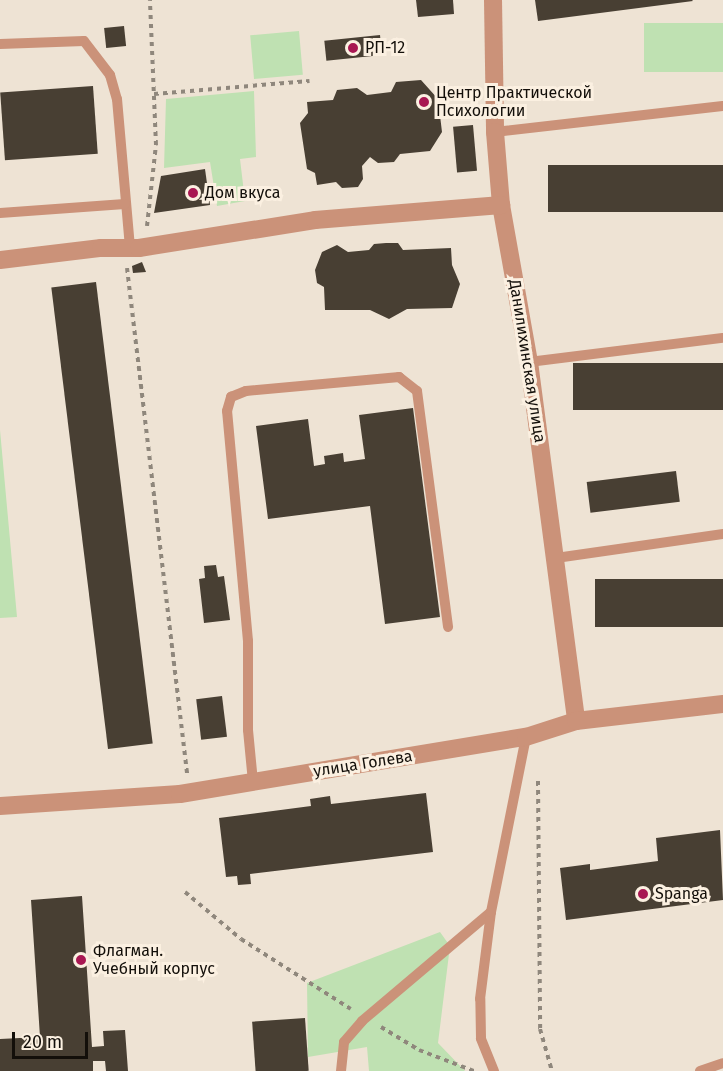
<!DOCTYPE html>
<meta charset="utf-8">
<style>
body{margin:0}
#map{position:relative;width:723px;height:1071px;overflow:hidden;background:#eee3d4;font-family:"Fira Sans",sans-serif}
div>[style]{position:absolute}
.green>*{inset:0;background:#bfe1b2;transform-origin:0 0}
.building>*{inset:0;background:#483f33;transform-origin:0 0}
.path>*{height:4px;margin-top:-2px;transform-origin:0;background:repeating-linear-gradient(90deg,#8f877c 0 4.5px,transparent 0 9px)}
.service>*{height:10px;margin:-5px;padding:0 5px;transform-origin:5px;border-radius:5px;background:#cb9279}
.minor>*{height:18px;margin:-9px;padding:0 9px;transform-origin:9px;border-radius:9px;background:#cb9279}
.dots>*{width:16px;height:16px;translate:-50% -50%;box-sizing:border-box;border:3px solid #fbf0e1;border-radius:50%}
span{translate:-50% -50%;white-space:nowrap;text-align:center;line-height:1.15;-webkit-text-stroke:6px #fbf0e1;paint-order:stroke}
.poi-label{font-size:16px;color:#130f0a}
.left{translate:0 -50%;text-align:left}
.street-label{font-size:16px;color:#130f0a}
.scale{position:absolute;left:12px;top:1032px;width:76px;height:27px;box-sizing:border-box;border:3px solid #130f0a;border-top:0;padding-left:8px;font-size:18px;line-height:21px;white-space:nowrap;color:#130f0a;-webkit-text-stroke:4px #fbf0e1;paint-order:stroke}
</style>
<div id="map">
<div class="green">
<div style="left:723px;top:23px;width:49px;height:79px;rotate:90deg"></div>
<div style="left:299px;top:31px;width:44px;height:49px;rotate:85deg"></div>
<div style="clip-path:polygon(254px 91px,256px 157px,240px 159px,245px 201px,217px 206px,210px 162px,164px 168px,166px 99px)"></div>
<div style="clip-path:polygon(0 430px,17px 617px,0 618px)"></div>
<div style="clip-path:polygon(440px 932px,450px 946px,438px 1043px,465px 1071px,369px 1071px,367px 1047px,308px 1057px,307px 983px)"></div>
</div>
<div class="building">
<div style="clip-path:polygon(416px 0,453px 0,454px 14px,418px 17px)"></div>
<div style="clip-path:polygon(535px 0,692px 0,693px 1px,538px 21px)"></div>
<div style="left:124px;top:26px;width:20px;height:20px;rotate:84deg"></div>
<div style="left:380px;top:35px;width:20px;height:56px;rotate:84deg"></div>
<div style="clip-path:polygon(421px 80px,438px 99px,442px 132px,430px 151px,400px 154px,394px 162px,378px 163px,370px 157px,362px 166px,363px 179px,358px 187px,342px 188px,336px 182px,317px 185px,315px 173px,307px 169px,300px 123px,308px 113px,307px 102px,333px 100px,337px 90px,357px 88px,367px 95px,391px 92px,396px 82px)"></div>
<div style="left:93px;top:86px;width:68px;height:93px;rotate:86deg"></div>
<div style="left:473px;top:125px;width:46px;height:20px;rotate:85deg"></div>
<div style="left:723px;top:165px;width:47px;height:175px;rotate:90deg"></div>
<div style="clip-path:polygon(205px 169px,210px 205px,154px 213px,161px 176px)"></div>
<div style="clip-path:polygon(386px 243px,398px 243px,403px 250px,451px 248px,452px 265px,460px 284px,452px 308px,407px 309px,389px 319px,370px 310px,325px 310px,324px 287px,317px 283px,315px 270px,322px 252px,337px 245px,348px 252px,369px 250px,374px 244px)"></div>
<div style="clip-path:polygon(142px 262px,146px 272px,133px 273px,132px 266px)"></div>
<div style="left:96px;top:282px;width:465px;height:45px;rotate:83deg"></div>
<div style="left:723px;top:363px;width:47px;height:150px;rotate:90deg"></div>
<div style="clip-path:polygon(413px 408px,440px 617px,385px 624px,370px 506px,268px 519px,256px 426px,308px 419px,314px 466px,325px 464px,324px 456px,343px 453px,344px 462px,365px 459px,359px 415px)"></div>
<div style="left:676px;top:471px;width:31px;height:90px;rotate:83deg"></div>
<div style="clip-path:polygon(216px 565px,218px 577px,224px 576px,230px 620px,204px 623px,199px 579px,205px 578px,204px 566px)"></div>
<div style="left:723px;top:579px;width:48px;height:128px;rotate:90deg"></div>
<div style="left:222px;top:696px;width:41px;height:26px;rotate:83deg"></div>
<div style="clip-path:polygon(426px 793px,433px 852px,250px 874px,251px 884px,238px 885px,237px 876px,226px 877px,219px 818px,311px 806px,310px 799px,330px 796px,331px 804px)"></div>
<div style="clip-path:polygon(720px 830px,723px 900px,566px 920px,560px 868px,590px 864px,590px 870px,658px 861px,656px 838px)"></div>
<div style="clip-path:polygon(82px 896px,92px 1047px,104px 1046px,103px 1031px,125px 1030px,128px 1071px,106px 1071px,105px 1061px,93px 1061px,93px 1071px,0 1071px,0 1039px,40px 1037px,31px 900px)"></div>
<div style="left:305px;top:1018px;width:53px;height:53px;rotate:86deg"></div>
</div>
<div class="path">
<div style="left:154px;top:94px;width:156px;rotate:-4.8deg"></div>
<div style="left:147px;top:226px;width:81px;rotate:-83.7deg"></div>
<div style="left:156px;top:145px;width:145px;rotate:-92.4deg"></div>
<div style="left:127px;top:268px;width:509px;rotate:83.22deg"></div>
<div style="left:538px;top:781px;width:248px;rotate:89.5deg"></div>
<div style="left:540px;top:1029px;width:44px;rotate:74.1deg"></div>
<div style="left:185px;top:892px;width:73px;rotate:40deg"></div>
<div style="left:241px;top:939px;width:130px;rotate:32.5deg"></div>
<div style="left:381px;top:1027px;width:44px;rotate:31.2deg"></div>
<div style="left:419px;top:1050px;width:59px;rotate:20.9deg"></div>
</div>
<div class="service">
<div style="left:0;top:44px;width:84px;rotate:-2deg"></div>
<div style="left:84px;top:41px;width:43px;rotate:52.6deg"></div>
<div style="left:110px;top:75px;width:25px;rotate:74deg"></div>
<div style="left:117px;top:99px;width:150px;rotate:85deg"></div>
<div style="left:495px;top:132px;width:229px;rotate:-6.5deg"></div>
<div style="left:0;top:213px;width:125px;rotate:-4.1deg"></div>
<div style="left:529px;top:362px;width:195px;rotate:-7.1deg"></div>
<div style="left:556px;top:558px;width:169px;rotate:-8.2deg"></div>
<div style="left:253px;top:782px;width:52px;rotate:-95.5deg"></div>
<div style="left:248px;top:730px;width:89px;rotate:-90deg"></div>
<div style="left:248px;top:641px;width:231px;rotate:-95.2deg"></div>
<div style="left:227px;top:411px;width:15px;rotate:-74deg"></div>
<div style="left:231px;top:397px;width:16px;rotate:-22deg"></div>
<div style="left:246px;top:391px;width:154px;rotate:-5.2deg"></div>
<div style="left:399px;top:377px;width:23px;rotate:38deg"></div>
<div style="left:417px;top:391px;width:238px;rotate:82.5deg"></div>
<div style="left:341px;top:1071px;width:29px;rotate:-84deg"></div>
<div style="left:344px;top:1042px;width:28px;rotate:-49deg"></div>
<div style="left:362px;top:1021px;width:169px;rotate:-40.2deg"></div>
<div style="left:494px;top:1071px;width:35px;rotate:-112deg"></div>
<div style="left:481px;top:1038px;width:39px;rotate:-91deg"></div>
<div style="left:480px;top:999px;width:88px;rotate:-82.8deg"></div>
<div style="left:491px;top:912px;width:178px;rotate:-78.7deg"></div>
<div style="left:700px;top:1071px;width:24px;rotate:-19deg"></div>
</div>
<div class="minor">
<div style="left:493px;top:0;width:132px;rotate:89.1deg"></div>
<div style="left:495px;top:132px;width:73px;rotate:85.3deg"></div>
<div style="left:501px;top:205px;width:159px;rotate:79.9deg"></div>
<div style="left:529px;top:362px;width:362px;rotate:82.5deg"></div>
<div style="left:0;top:260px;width:102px;rotate:-6.8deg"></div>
<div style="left:101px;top:248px;width:38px"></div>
<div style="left:139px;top:248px;width:178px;rotate:-9deg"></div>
<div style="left:315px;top:220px;width:187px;rotate:-4.6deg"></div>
<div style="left:0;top:806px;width:180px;rotate:-3.8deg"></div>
<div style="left:180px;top:794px;width:351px;rotate:-9.4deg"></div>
<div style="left:526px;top:737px;width:52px;rotate:-17.7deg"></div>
<div style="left:576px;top:721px;width:148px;rotate:-6.6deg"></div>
</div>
<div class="dots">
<div style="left:353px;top:48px;background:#a81752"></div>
<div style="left:424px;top:102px;background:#a81752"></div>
<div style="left:193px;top:193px;background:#a81752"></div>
<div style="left:643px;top:894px;background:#a81752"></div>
<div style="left:81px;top:960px;background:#a81752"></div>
</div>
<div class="poi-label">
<span class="left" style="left:365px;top:48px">РП-12</span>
<span class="left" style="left:436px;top:102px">Центр Практической<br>Психологии</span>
<span class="left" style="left:205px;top:193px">Дом вкуса</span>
<span class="left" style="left:655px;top:894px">Spanga</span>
<span class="left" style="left:93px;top:960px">Флагман.<br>Учебный корпус</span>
</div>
<div class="street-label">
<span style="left:527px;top:361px;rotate:81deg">Данилихинская улица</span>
<span style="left:363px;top:764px;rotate:-9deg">улица Голева</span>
</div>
<div class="scale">20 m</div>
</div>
